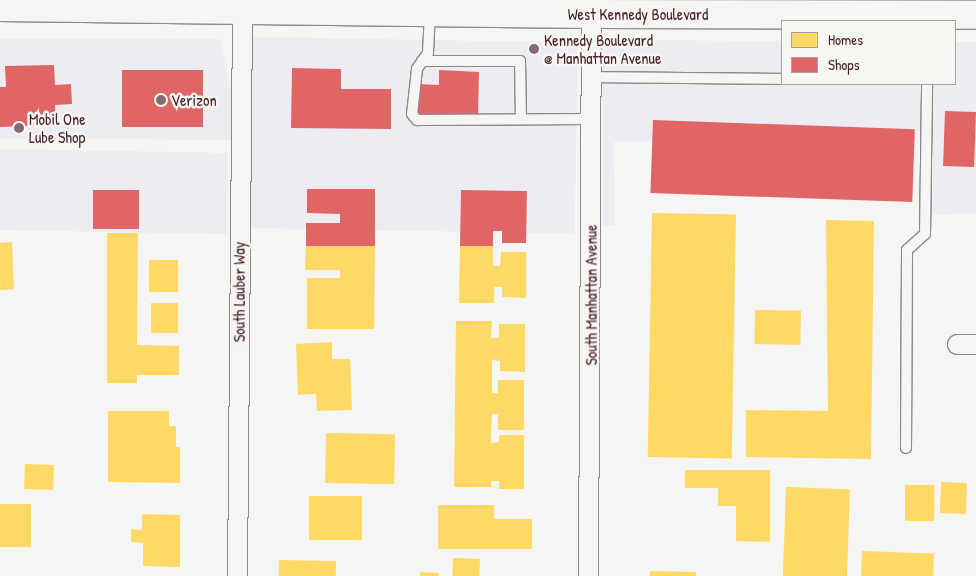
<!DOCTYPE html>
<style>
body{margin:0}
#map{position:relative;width:976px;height:576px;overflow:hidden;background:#f5f5f3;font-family:"Patrick Hand",sans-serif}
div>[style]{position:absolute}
.built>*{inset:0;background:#ececf2;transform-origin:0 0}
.homes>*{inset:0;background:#ffd966;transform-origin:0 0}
.shops>*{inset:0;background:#e06666;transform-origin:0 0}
.roads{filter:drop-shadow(1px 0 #8f8788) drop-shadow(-1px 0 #8f8788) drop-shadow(0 1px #8f8788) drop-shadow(0 -1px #8f8788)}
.lane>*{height:10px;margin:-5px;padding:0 5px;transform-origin:5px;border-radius:5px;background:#f5f5f3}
.street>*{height:19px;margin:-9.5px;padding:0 9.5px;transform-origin:9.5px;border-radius:9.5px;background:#f5f5f3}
.primary>*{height:28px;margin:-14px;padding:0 14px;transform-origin:14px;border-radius:14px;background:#f5f5f3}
.dots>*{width:14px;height:14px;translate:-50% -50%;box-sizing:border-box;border:2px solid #f6f6f2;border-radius:50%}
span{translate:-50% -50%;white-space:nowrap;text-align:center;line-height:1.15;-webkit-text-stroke:5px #f6f6f2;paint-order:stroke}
.street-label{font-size:16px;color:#4a1f2b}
.poi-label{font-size:16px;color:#4a1f2b}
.left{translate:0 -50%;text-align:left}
.legend{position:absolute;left:781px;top:20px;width:175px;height:65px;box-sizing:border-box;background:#f6f6f2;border:1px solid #b1a0a2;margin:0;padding:6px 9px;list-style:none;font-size:15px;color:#4a1f2b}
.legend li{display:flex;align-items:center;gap:10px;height:25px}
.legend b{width:25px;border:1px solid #b1a0a2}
</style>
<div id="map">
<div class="built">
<div style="left:253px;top:37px;width:325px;height:191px;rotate:1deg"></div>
<div style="clip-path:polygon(0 39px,220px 39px,231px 89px,232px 140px,0 138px)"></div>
<div style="clip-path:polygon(602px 40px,782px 41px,782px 84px,955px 84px,955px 42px,976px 42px,976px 213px,931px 215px,930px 131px,614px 142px,615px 225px,603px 226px)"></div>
<div style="left:0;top:149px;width:228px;height:81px;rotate:1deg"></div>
</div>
<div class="homes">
<div style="left:652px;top:213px;width:84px;height:244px;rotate:1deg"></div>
<div style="clip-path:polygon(826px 220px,874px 221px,871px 459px,746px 457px,746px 410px,828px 411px)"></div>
<div style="clip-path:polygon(107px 233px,138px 233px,137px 345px,179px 346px,179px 375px,137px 375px,137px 383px,107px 383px)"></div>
<div style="clip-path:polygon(12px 242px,14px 289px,0 290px,0 243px)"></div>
<div style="clip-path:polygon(306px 246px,375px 246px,374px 329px,307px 329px,307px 278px,340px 278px,340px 270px,305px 270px)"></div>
<div style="clip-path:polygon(460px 246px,493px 246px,493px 266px,500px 266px,501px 252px,526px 252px,526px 298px,502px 297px,502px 287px,494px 287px,494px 303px,459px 303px)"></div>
<div style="left:149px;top:260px;width:29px;height:32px"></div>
<div style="left:151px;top:303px;width:27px;height:30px"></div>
<div style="left:755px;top:310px;width:46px;height:34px;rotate:1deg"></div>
<div style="clip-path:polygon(456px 321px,492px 321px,491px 338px,499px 338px,499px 324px,525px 324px,525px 372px,500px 371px,500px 361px,492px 360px,492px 393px,498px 393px,498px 380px,524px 380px,524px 430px,498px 430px,498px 414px,492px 414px,491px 433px,491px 443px,499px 442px,499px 435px,524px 435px,524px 489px,499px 489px,499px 481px,491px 481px,491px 487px,454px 487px)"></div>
<div style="clip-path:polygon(332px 342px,332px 359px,350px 359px,352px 410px,317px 411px,316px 394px,298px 395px,296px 344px)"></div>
<div style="clip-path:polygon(108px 411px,169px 411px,169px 426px,176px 426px,176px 447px,180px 447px,180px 483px,108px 482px)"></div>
<div style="left:326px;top:433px;width:69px;height:50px;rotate:1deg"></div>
<div style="left:25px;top:464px;width:29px;height:25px;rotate:2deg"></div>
<div style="clip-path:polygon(685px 470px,770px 470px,770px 542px,736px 541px,736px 506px,718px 506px,718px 488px,685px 488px)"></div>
<div style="left:941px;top:482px;width:26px;height:31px;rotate:2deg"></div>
<div style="left:905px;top:485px;width:29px;height:36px"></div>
<div style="left:786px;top:487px;width:64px;height:89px;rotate:2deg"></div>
<div style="left:309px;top:496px;width:53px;height:44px"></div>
<div style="left:0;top:504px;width:31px;height:43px"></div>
<div style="clip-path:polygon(438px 505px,494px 505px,494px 519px,532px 519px,532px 549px,438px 549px)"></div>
<div style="clip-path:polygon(142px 514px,180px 515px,180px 567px,143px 566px,143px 543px,131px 542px,131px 529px,142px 530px)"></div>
<div style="left:862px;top:551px;width:72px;height:25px;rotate:2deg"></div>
<div style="left:453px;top:558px;width:27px;height:18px;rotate:2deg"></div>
<div style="left:279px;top:560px;width:57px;height:16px;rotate:1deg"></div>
<div style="clip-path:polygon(650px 571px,696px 572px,696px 576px,650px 576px)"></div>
<div style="clip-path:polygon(420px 572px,439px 573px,439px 576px,420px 576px)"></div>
</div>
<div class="shops">
<div style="clip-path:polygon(54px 65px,55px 85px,71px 84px,72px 104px,55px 105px,56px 125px,0 127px,0 87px,6px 87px,5px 66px)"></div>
<div style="clip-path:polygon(292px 68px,341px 69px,341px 89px,391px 89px,391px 129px,291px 128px)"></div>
<div style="left:122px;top:70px;width:81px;height:57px"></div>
<div style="clip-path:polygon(439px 70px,479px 72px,478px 116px,417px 114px,418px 84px,439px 85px)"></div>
<div style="left:945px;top:111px;width:31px;height:55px;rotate:2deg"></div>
<div style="left:653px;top:120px;width:262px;height:73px;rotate:2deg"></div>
<div style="clip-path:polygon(307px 189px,375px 189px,375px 246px,306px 246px,306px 223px,340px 223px,340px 214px,307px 213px)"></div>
<div style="left:93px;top:190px;width:46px;height:39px"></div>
<div style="clip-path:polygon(461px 190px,527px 191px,526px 243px,502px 243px,502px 231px,493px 231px,493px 246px,460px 246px)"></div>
</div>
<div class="roads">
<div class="lane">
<div style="left:430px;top:13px;width:40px;rotate:92.9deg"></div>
<div style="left:428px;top:53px;width:19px;rotate:125deg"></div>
<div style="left:417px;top:69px;width:45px;rotate:96.3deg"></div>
<div style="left:412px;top:114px;width:8px;rotate:50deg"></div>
<div style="left:417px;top:120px;width:174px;rotate:-0.3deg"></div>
<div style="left:422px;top:61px;width:98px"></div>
<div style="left:520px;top:61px;width:58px;rotate:89deg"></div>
<div style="left:590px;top:77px;width:192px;rotate:0.6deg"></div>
<div style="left:906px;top:448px;width:198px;rotate:-89.7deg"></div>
<div style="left:907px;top:250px;width:24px;rotate:-42deg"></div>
<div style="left:925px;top:234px;width:150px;rotate:-89.2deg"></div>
</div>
<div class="street">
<div style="left:957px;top:344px;width:19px"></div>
<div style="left:237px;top:576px;width:567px;rotate:-89.49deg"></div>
<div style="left:588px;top:576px;width:576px;rotate:-89.7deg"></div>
</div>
<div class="primary">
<div style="left:0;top:7px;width:590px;rotate:0.68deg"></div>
<div style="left:590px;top:14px;width:386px;rotate:0.1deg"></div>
</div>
</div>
<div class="dots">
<div style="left:534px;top:49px;background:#866a71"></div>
<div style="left:161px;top:100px;background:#866a71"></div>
<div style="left:19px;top:128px;background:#866a71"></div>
</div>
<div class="street-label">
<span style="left:638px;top:14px">West Kennedy Boulevard</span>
<span style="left:239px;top:292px;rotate:-90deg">South Lauber Way</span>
<span style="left:591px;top:295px;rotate:-90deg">South Manhattan Avenue</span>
</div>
<div class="poi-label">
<span class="left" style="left:544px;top:49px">Kennedy Boulevard<br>@ Manhattan Avenue</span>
<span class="left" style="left:171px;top:100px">Verizon</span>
<span class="left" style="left:29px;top:128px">Mobil One<br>Lube Shop</span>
</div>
<ul class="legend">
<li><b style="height:14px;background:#ffd966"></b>Homes</li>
<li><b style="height:14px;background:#e06666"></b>Shops</li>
</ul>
</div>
